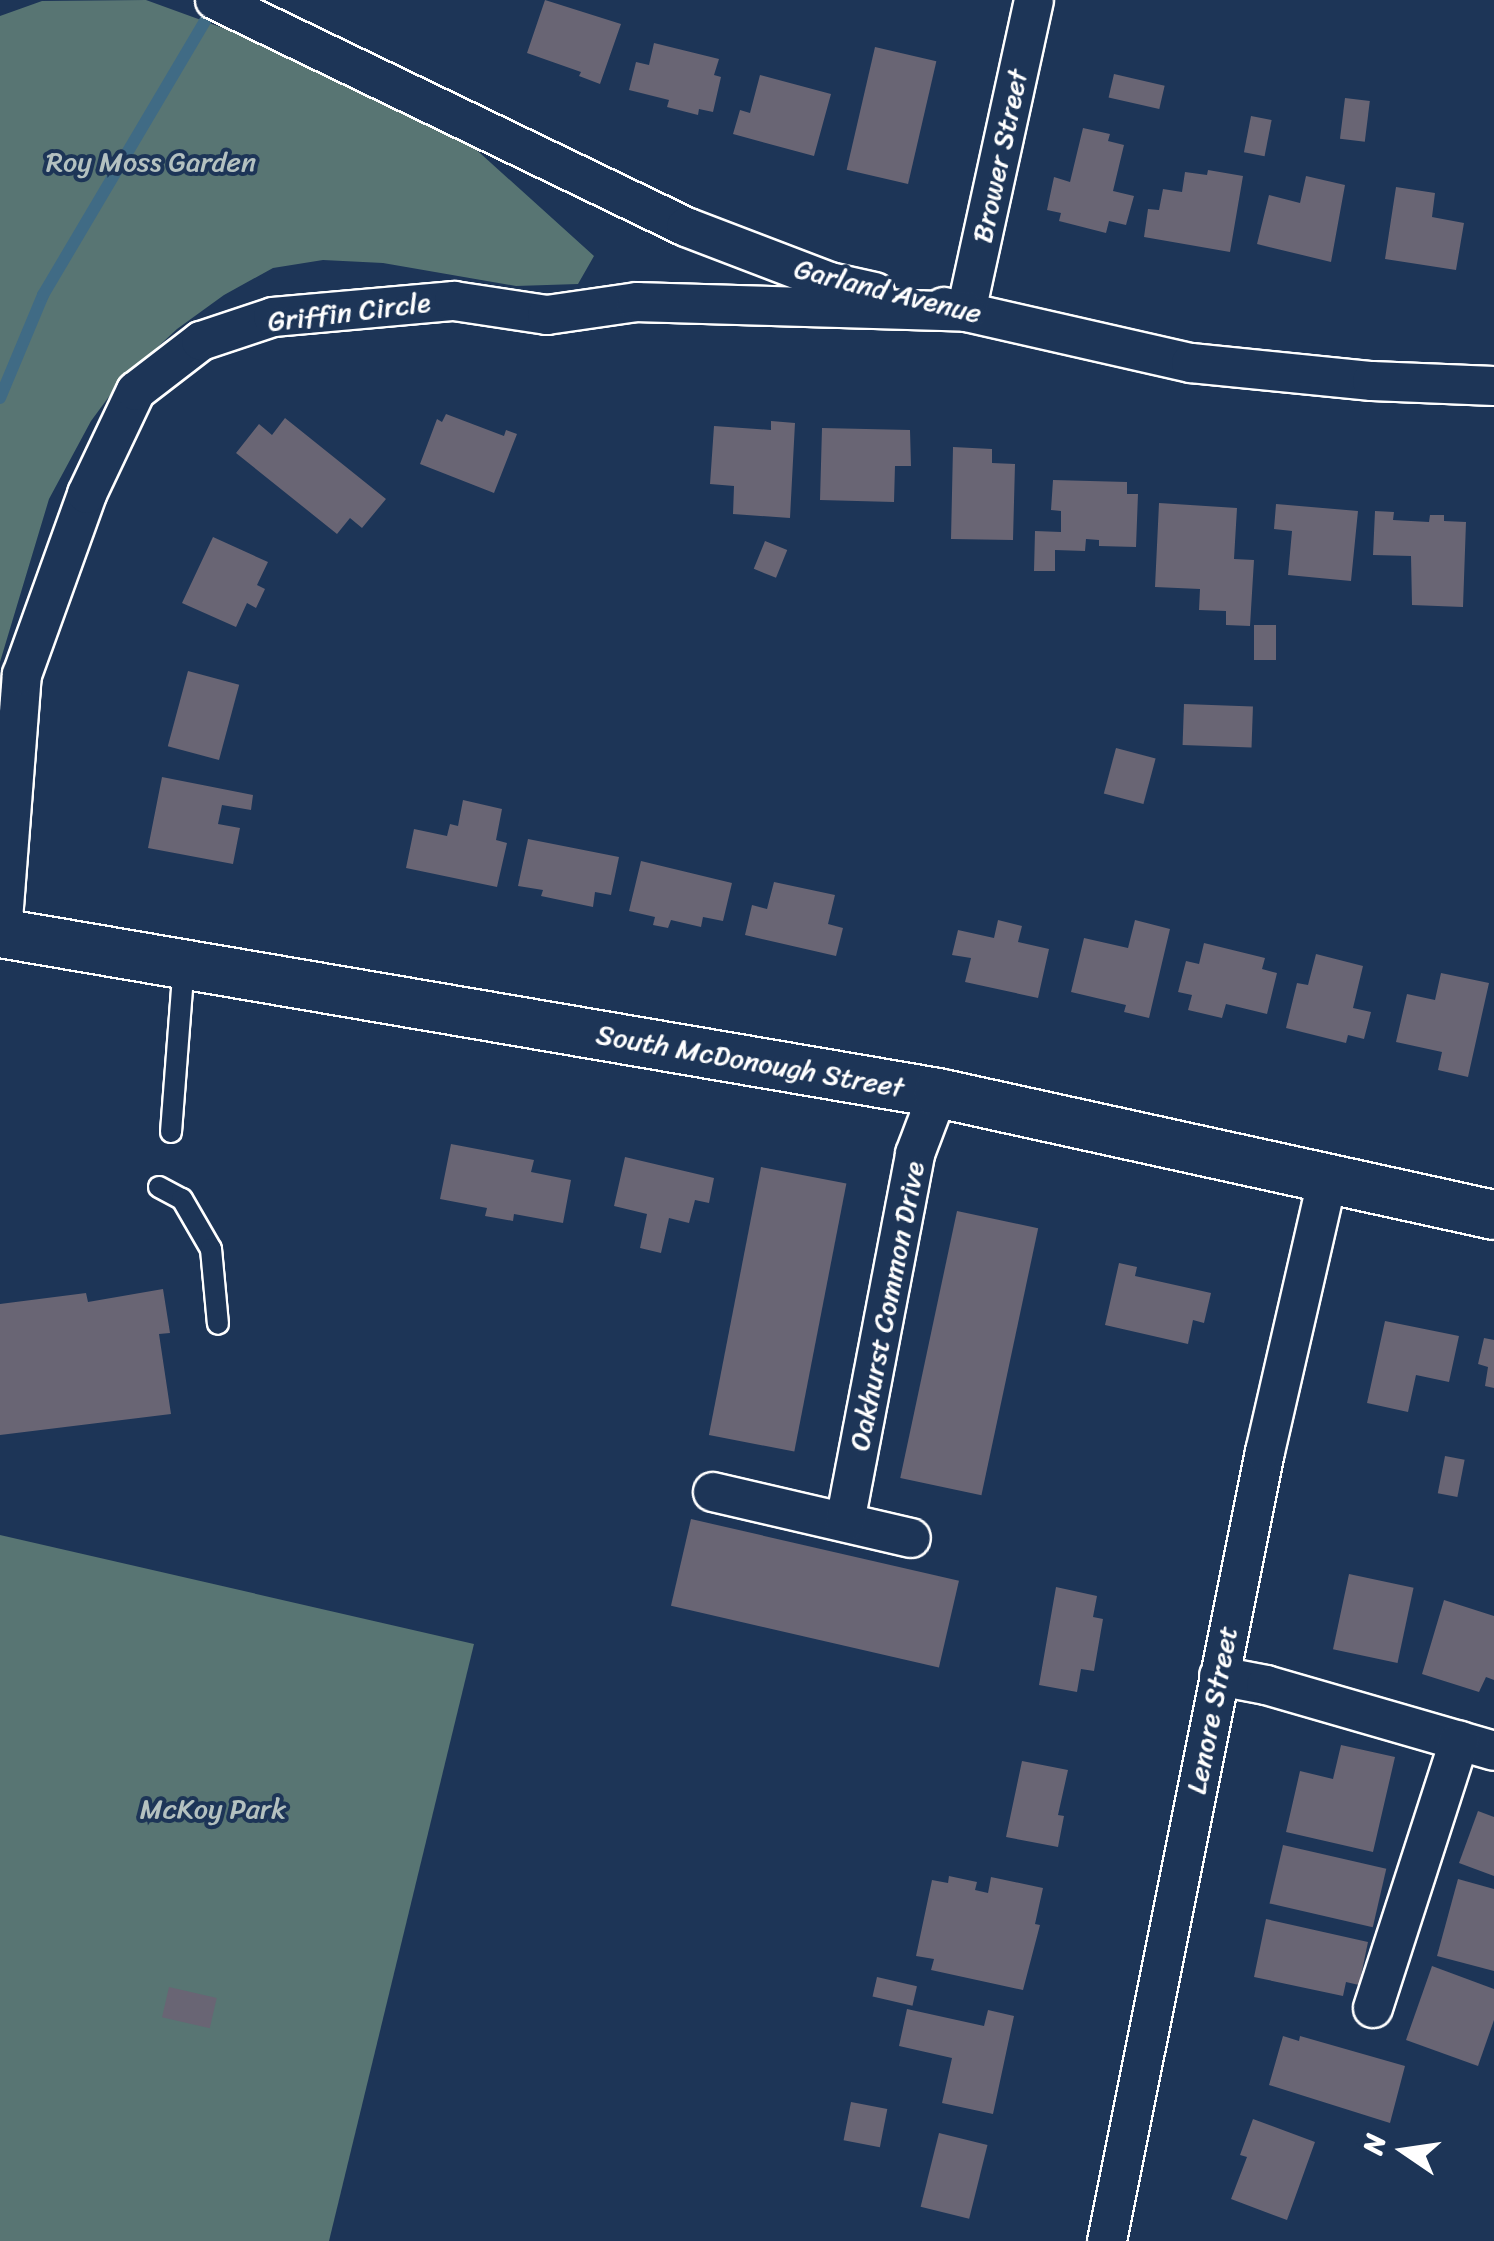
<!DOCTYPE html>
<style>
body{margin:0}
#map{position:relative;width:1494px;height:2241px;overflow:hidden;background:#1d3557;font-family:Sriracha,sans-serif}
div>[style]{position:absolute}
.green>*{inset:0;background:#587573}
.stream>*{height:12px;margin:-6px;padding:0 6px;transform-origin:6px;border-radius:6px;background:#406b85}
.building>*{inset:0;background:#696574;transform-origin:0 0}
.roads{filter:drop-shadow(2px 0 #fff) drop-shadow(-2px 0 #fff) drop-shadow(0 2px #fff) drop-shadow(0 -2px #fff)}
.service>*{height:20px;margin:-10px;padding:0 10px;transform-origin:10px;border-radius:10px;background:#1d3557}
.minor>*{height:38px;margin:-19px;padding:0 19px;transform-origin:19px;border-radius:19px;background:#1d3557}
.tertiary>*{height:48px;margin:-24px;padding:0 24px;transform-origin:24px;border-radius:24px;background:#1d3557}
span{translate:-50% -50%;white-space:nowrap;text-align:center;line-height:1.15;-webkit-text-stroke:8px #1d3557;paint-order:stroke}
.street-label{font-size:28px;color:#fff}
.park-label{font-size:28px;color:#b4c1c0}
.north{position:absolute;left:1354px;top:2101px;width:100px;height:100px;-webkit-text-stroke:8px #1d3557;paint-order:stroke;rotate:283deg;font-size:28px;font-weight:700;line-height:40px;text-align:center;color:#fff}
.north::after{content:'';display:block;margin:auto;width:35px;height:45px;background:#fff;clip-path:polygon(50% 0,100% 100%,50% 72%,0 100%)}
</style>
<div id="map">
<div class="green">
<div style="clip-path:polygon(146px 0,275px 47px,470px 144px,594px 256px,578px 284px,516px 286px,383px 263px,323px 260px,273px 268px,224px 295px,177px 329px,119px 383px,91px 421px,49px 499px,0 662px,0 16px,42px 1px)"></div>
<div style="clip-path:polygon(0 1535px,474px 1644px,329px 2241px,0 2241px)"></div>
</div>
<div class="stream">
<div style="left:0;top:398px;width:112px;rotate:-67.3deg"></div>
<div style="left:43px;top:295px;width:340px;rotate:-59.4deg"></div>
</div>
<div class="building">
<div style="clip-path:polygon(545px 0,621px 24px,600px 84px,579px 76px,581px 72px,527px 53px)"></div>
<div style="clip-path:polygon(654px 43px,719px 59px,714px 75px,721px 77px,713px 112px,699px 109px,698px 115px,667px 107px,669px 100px,629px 90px,636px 62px,649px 65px)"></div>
<div style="left:875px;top:47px;width:63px;height:126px;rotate:13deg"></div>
<div style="left:1114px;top:74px;width:52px;height:24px;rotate:13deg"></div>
<div style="clip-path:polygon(760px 75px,831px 94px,814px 156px,733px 134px,740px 110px,750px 113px)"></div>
<div style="left:1345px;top:98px;width:25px;height:41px;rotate:7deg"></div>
<div style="left:1251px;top:116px;width:21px;height:37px;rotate:11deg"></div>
<div style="clip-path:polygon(1083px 128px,1110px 134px,1108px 141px,1124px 145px,1113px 191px,1134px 196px,1126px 225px,1109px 221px,1106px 233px,1059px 221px,1061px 213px,1047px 210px,1054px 177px,1070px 182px)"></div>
<div style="clip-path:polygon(1208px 170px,1243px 176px,1230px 252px,1144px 237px,1148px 209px,1159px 210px,1163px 189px,1182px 192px,1185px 172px,1207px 175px)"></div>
<div style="clip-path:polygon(1306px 176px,1345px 185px,1331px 262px,1257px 244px,1269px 195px,1300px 203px)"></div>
<div style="clip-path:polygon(1396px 187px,1435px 193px,1432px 217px,1464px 223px,1456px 270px,1385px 259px)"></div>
<div style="clip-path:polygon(446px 414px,504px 436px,506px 430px,517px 434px,494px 493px,420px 464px,437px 419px,442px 422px)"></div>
<div style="clip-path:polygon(285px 418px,386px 499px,362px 528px,350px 518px,337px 534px,236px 453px,259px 424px,272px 435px)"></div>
<div style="clip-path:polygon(771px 421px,795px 423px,790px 518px,733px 514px,734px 486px,710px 484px,714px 426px,771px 430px)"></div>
<div style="clip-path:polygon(822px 428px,910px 430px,911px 466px,895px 466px,894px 502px,820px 500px)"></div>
<div style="clip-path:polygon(953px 447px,992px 449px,992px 463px,1015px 464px,1013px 540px,951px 539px)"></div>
<div style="clip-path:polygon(1053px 480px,1127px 482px,1127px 494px,1138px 494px,1136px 547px,1099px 546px,1099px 540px,1086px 539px,1085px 551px,1055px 550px,1055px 571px,1034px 571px,1035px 531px,1061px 532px,1061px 511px,1051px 510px)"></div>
<div style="clip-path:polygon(1159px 503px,1237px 508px,1234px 559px,1254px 560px,1250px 626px,1226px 625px,1226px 611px,1199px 610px,1200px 589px,1155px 587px)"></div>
<div style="clip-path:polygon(1276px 504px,1358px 511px,1351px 581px,1288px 575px,1292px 531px,1274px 529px)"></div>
<div style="clip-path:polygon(1375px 511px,1394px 512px,1393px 520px,1429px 522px,1430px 515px,1444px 515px,1444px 521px,1466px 522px,1463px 607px,1412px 605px,1411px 556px,1373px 555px)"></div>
<div style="clip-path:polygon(213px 537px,268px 562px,257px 585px,265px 589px,256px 608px,247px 603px,236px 627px,182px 603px)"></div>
<div style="left:765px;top:541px;width:24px;height:30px;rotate:22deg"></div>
<div style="left:1254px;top:625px;width:22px;height:35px"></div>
<div style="left:188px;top:671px;width:53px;height:78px;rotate:15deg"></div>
<div style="left:1184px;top:704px;width:69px;height:41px;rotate:2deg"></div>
<div style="left:1116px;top:748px;width:41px;height:47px;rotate:15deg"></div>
<div style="clip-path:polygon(162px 777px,253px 795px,251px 810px,222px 805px,218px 824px,240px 828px,233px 864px,148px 848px)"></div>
<div style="clip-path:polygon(463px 800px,502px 809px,496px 840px,507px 843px,497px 887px,406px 868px,414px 829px,447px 836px,450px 824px,458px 826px)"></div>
<div style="clip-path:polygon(528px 839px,619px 857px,611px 895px,595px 892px,593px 907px,541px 896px,543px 890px,518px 886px)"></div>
<div style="clip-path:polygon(641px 861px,732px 883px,723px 921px,703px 917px,701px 927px,671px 920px,668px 928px,653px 925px,655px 917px,629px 911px)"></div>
<div style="clip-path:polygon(774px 882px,835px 895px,828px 924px,843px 928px,836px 956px,745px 935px,752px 905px,767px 909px)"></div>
<div style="clip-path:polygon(998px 920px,1022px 926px,1018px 942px,1049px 949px,1038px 998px,965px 982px,971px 958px,952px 955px,958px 930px,994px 938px)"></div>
<div style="clip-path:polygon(1135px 920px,1170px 929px,1149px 1018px,1124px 1012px,1126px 1005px,1071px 992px,1084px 938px,1128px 948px)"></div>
<div style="clip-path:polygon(1204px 943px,1265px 958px,1262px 969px,1277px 973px,1267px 1014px,1226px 1004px,1222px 1018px,1188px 1010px,1192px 995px,1178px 992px,1186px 961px,1199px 964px)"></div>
<div style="clip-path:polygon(1316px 954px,1363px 966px,1353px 1008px,1371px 1012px,1364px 1039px,1348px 1035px,1346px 1043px,1286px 1028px,1297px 983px,1308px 985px)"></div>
<div style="clip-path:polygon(1441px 973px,1489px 983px,1468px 1077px,1438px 1070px,1442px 1052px,1396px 1042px,1407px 994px,1435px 1000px)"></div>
<div style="clip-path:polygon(451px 1144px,534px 1160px,531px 1172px,571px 1180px,563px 1223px,514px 1214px,513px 1221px,485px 1216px,487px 1208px,440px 1199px)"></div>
<div style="clip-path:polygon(625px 1157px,714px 1178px,709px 1203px,695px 1200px,689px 1223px,669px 1218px,661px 1253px,640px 1248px,647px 1214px,614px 1206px)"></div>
<div style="left:761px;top:1167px;width:87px;height:273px;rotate:11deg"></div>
<div style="left:957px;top:1211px;width:83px;height:273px;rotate:12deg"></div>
<div style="clip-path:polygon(1119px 1263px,1137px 1267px,1135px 1276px,1211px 1293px,1204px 1323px,1193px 1320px,1188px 1344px,1105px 1325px)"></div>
<div style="clip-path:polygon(163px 1289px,170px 1333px,159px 1334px,171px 1414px,0 1435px,0 1304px,86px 1293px,88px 1302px)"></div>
<div style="clip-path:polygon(1385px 1321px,1459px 1336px,1449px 1382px,1416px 1375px,1408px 1412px,1367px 1403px)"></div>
<div style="clip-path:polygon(1484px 1338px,1494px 1340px,1494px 1388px,1485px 1386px,1488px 1367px,1478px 1364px)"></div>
<div style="left:1445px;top:1456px;width:20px;height:38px;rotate:11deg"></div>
<div style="left:691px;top:1519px;width:275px;height:89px;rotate:13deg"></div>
<div style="left:1349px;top:1574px;width:66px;height:77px;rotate:12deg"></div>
<div style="clip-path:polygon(1056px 1587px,1097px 1596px,1093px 1617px,1103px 1619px,1094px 1671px,1081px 1669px,1077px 1692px,1039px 1685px)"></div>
<div style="clip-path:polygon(1444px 1600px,1494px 1616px,1494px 1680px,1486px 1677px,1479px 1692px,1422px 1674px)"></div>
<div style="clip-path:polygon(1341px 1745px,1395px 1757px,1373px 1852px,1286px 1832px,1300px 1771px,1333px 1779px)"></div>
<div style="clip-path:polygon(1022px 1761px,1068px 1770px,1058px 1815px,1064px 1816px,1058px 1847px,1006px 1837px)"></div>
<div style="clip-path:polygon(1478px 1811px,1494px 1817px,1494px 1876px,1459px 1863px)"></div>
<div style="left:1283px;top:1845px;width:106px;height:60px;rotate:13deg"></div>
<div style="clip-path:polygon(949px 1876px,977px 1882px,975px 1890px,988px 1893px,991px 1877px,1043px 1888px,1035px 1924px,1040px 1925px,1023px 1990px,931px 1970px,934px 1959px,916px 1956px,932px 1880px,948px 1883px)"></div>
<div style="clip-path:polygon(1458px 1879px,1494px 1889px,1494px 1971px,1437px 1956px)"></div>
<div style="clip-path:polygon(1266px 1919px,1368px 1942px,1359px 1985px,1346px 1982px,1343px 1996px,1254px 1977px)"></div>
<div style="clip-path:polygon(1432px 1966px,1494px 1989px,1494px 2020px,1478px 2066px,1406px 2040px)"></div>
<div style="left:877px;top:1977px;width:41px;height:20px;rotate:13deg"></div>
<div style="left:169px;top:1987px;width:49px;height:31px;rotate:13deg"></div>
<div style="clip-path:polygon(907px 2009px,984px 2026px,988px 2010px,1014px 2016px,993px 2114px,942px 2103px,952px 2058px,899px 2046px)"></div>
<div style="clip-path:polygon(1283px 2036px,1299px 2041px,1300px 2036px,1405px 2066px,1390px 2123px,1269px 2085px)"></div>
<div style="left:851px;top:2102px;width:37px;height:39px;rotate:11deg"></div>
<div style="clip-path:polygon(1253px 2119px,1315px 2142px,1287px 2220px,1231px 2199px,1247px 2157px,1240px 2155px)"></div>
<div style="left:939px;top:2133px;width:50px;height:76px;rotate:14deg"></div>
</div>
<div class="roads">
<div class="service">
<div style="left:171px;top:1132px;width:169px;rotate:-85.6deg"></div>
<div style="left:159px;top:1187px;width:26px;rotate:28deg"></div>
<div style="left:182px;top:1199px;width:58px;rotate:59.9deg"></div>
<div style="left:211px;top:1249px;width:75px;rotate:84.7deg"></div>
</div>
<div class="minor">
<div style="left:215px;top:0;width:523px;rotate:25.73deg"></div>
<div style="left:686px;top:227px;width:154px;rotate:20.9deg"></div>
<div style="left:830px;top:282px;width:46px;rotate:12.5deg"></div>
<div style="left:944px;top:307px;width:253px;rotate:12.8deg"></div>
<div style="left:1191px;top:363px;width:182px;rotate:5.7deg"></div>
<div style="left:1372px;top:381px;width:122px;rotate:2.3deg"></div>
<div style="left:966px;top:312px;width:319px;rotate:-77.7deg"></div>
<div style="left:2px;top:933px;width:259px;rotate:-85.6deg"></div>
<div style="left:22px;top:675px;width:192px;rotate:-70.2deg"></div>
<div style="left:87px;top:494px;width:114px;rotate:-64.6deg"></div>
<div style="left:136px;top:391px;width:82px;rotate:-37.6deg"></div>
<div style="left:201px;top:341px;width:76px;rotate:-18.4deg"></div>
<div style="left:273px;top:317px;width:182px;rotate:-5.1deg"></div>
<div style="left:454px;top:301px;width:94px;rotate:8.6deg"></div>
<div style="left:547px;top:315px;width:91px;rotate:-8.2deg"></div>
<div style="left:637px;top:302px;width:329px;rotate:1.7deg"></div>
<div style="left:713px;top:1492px;width:203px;rotate:13.1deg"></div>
<div style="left:845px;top:1522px;width:375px;rotate:-79.2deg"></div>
<div style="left:915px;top:1154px;width:65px;rotate:-69.3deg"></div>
<div style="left:1219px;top:1676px;width:48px;rotate:10.8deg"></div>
<div style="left:1266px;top:1685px;width:237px;rotate:16.1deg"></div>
<div style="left:1373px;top:2008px;width:281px;rotate:-72.1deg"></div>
<div style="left:1107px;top:2241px;width:805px;rotate:-78.68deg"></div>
<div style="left:1265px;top:1452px;width:277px;rotate:-77.1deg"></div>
</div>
<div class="tertiary">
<div style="left:0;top:933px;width:952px;rotate:9.68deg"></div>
<div style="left:938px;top:1093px;width:569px;rotate:12.38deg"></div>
</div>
</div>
<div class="street-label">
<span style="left:1000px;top:156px;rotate:-78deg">Brower Street</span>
<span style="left:888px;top:291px;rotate:14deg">Garland Avenue</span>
<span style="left:349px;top:312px;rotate:-7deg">Griffin Circle</span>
<span style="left:750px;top:1061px;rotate:10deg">South McDonough Street</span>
<span style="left:887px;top:1306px;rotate:-79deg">Oakhurst Common Drive</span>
<span style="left:1212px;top:1710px;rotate:-79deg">Lenore Street</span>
</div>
<div class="park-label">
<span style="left:151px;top:162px">Roy Moss Garden</span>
<span style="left:213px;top:1809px">McKoy Park</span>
</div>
<div class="north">N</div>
</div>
